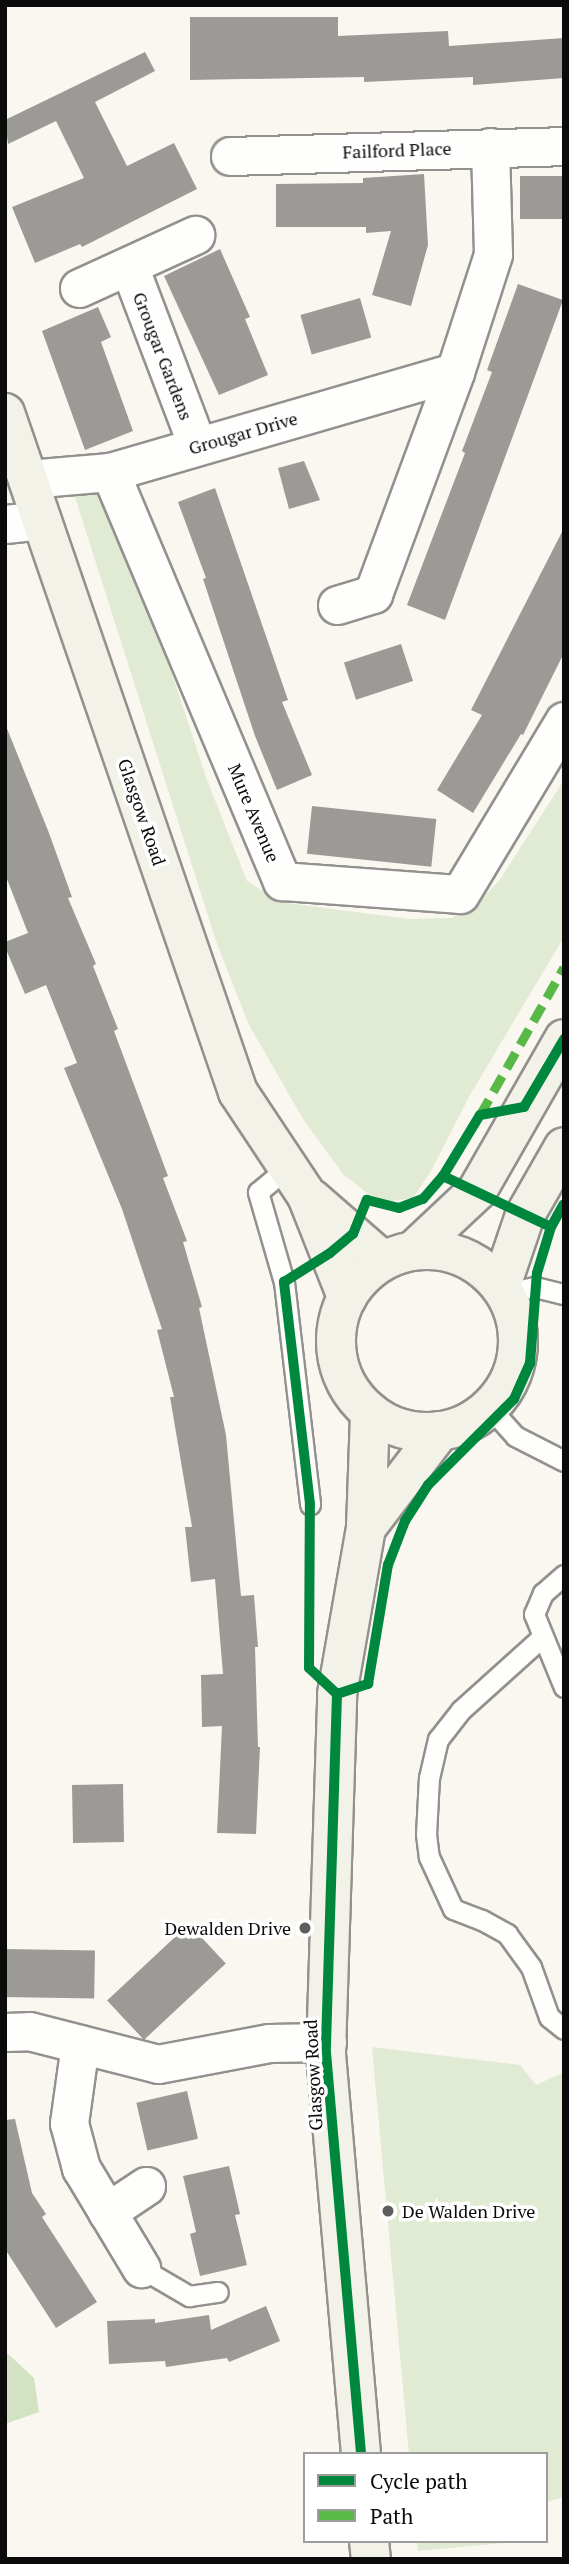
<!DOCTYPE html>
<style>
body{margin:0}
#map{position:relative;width:569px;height:2564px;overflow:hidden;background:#f9f7f0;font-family:"PT Serif",serif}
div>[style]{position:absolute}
.green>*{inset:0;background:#e1ebd3}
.forest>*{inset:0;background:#d2e2c2}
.building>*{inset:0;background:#9c9a96;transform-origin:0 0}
.roads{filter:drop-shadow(2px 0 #92918e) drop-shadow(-2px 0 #92918e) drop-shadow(0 2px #92918e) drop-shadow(0 -2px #92918e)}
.lane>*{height:19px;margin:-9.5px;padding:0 9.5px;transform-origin:9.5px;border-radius:9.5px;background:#fefefd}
.street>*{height:37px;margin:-18.5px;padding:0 18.5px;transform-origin:18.5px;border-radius:18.5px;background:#fefefd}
.secondary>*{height:38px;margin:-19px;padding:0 19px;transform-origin:19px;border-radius:19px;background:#f3f2e9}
.secondary>.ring{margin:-19px;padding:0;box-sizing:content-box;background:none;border:38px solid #f3f2e9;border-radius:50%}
.quiet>*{height:9px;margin-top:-4.5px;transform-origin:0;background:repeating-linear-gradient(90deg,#58b947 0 18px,transparent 0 27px)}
.cycleway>*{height:10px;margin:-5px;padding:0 5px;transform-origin:5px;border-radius:5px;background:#00873e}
.dots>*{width:19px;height:19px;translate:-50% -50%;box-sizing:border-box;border:4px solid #fff;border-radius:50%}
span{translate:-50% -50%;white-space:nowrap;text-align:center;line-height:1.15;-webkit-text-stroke:7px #fff;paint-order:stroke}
.street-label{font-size:18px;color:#0b0b0b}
.poi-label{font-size:18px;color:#0b0b0b}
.right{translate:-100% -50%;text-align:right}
.left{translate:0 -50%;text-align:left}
.frame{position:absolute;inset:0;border:7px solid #0b0b0b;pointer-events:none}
.legend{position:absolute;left:303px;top:2452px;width:245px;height:91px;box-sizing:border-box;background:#fff;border:2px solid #9d9d9d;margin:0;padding:9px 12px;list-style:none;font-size:21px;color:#0b0b0b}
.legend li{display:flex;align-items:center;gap:14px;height:35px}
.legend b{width:35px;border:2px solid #9d9d9d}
</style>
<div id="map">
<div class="green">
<div style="clip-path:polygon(98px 488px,132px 552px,207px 780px,247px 881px,279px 902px,409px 919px,452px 918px,477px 904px,499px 881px,564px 780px,564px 937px,470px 1095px,431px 1171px,413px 1198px,391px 1201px,372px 1197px,343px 1174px,303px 1119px,248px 1023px,216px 941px,75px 497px,82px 490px)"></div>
<div style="clip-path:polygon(372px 2047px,520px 2065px,536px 2085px,564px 2072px,564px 2497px,546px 2502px,546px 2454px,409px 2454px)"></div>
<div style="clip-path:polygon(417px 2541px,516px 2541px,516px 2542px,418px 2551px)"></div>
</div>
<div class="forest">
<div style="clip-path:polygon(5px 2351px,34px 2378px,39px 2412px,5px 2424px)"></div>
</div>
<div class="building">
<div style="clip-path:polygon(190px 17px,338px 17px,338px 36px,448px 31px,449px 46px,564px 38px,564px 78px,473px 85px,473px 77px,364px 82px,364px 77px,190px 80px)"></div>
<div style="clip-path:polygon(145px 52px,155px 71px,95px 102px,127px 166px,174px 143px,197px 189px,82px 247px,80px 244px,35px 263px,12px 207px,84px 178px,56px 121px,8px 144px,5px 120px)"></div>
<div style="clip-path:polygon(424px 174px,428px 245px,411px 306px,372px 295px,391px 231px,366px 233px,366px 227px,276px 227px,276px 184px,363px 183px,363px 178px)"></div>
<div style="left:564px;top:176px;width:43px;height:44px;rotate:90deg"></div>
<div style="clip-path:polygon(220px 249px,250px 317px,245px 319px,268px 375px,219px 395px,164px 276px)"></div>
<div style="clip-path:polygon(518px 284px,563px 300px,445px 620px,407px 605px,465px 453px,462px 451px,492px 372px,487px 370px)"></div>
<div style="left:360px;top:298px;width:41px;height:62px;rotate:74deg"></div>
<div style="clip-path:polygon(98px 307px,111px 337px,101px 342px,133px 431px,85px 450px,42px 331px)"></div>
<div style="clip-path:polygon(304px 461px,320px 500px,289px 509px,278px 468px)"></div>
<div style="clip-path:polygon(215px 488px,288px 700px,282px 702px,312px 775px,277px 790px,255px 736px,203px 579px,206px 578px,178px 502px)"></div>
<div style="clip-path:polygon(564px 528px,564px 653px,523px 735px,521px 734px,473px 813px,437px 790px,482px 715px,471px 710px)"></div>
<div style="left:401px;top:644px;width:39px;height:60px;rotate:72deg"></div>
<div style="clip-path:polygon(6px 726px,49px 833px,72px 897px,68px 898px,96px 964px,93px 966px,118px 1029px,114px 1031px,168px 1176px,163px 1178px,187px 1241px,183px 1242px,202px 1307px,199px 1308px,226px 1435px,241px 1596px,254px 1595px,258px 1647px,255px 1647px,258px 1747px,260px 1747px,256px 1834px,217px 1833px,222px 1726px,202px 1727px,201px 1675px,223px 1674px,215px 1579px,191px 1582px,185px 1527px,192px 1527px,170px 1397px,174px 1397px,157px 1330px,162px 1329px,122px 1209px,64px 1068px,77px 1063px,46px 985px,25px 994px,5px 947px,5px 942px,28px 933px,5px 874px)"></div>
<div style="left:312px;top:806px;width:125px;height:48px;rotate:6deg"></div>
<div style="left:123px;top:1784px;width:58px;height:51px;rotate:89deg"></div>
<div style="left:189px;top:1924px;width:54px;height:112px;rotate:47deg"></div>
<div style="left:5px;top:1949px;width:90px;height:48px;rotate:1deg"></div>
<div style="left:187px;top:2091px;width:49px;height:52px;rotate:77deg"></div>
<div style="clip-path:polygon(15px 2119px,32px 2193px,46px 2214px,42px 2217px,97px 2302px,56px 2328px,5px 2249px,5px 2120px)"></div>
<div style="clip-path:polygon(229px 2166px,240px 2214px,235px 2215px,247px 2265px,200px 2276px,190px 2234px,196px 2232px,183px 2176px)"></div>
<div style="clip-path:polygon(266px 2306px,280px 2341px,229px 2362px,227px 2358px,166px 2367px,165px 2361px,109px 2364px,107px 2321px,155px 2319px,155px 2323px,209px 2315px,211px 2330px)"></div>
</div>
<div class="roads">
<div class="lane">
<div style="left:288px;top:1167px;width:39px;rotate:140deg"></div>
<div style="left:258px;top:1192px;width:94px;rotate:73.9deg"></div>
<div style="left:284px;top:1282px;width:224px;rotate:83.3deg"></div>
<div style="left:506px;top:1293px;width:30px;rotate:-12deg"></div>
<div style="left:535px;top:1287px;width:30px;rotate:14deg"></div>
<div style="left:490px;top:1408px;width:38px;rotate:48deg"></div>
<div style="left:515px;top:1436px;width:55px;rotate:27deg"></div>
<div style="left:564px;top:1575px;width:28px;rotate:139deg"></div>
<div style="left:543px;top:1593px;width:23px;rotate:113deg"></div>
<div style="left:534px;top:1614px;width:79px;rotate:67.7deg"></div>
<div style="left:541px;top:1638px;width:108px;rotate:138deg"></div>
<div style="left:461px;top:1710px;width:37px;rotate:128deg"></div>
<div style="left:438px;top:1739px;width:39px;rotate:103deg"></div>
<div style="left:429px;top:1777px;width:57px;rotate:93deg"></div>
<div style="left:426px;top:1834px;width:23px;rotate:83deg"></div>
<div style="left:429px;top:1857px;width:57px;rotate:65.2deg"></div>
<div style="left:453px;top:1909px;width:31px;rotate:21deg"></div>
<div style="left:482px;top:1920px;width:29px;rotate:29deg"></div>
<div style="left:507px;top:1934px;width:41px;rotate:54deg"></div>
<div style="left:531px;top:1967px;width:53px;rotate:70.2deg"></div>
<div style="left:549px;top:2017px;width:19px;rotate:39deg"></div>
<div style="left:141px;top:2268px;width:56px;rotate:30.3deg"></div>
<div style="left:189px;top:2296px;width:29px;rotate:-8deg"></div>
</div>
<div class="street">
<div style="left:230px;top:156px;width:334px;rotate:-1.7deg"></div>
<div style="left:129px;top:266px;width:191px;rotate:69.2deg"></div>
<div style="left:79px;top:288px;width:128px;rotate:-24.6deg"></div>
<div style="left:110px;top:472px;width:444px;rotate:67.2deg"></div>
<div style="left:282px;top:881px;width:178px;rotate:4.2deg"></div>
<div style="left:460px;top:894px;width:202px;rotate:-59deg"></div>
<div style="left:28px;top:479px;width:82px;rotate:-4.9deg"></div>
<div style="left:110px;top:472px;width:359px;rotate:-16.2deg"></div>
<div style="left:5px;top:524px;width:37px;rotate:-6deg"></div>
<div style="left:337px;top:605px;width:38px;rotate:-17deg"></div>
<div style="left:373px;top:594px;width:237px;rotate:-69.7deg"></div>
<div style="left:455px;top:372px;width:124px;rotate:-72.1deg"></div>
<div style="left:493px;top:254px;width:107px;rotate:-91.6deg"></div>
<div style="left:5px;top:2032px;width:24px;rotate:-2deg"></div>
<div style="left:29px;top:2031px;width:133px;rotate:14.3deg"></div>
<div style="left:158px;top:2064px;width:113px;rotate:-10.7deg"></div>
<div style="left:269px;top:2043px;width:58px;rotate:-1deg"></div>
<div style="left:80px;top:2044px;width:80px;rotate:97.9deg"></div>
<div style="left:69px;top:2123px;width:47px;rotate:75.1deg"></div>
<div style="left:81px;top:2168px;width:117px;rotate:59deg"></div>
<div style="left:107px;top:2212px;width:47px;rotate:-33.7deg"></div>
</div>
<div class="secondary">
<div style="left:5px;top:413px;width:718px;rotate:71.06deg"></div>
<div style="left:238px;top:1092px;width:125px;rotate:56.4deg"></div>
<div style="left:307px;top:1196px;width:109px;rotate:68.4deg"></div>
<div style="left:312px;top:1199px;width:94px;rotate:41.1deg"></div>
<div class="ring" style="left:336px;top:1250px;width:144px;height:144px"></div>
<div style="left:414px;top:1250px;width:86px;rotate:-43.1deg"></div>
<div style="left:477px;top:1191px;width:175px;rotate:-60.2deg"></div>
<div style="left:501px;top:1286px;width:75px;rotate:-71.3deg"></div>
<div style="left:525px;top:1215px;width:78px;rotate:-60.2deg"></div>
<div style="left:366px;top:1528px;width:122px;rotate:-52.7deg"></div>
<div style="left:361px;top:2454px;width:403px;rotate:-95deg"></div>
<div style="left:326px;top:2053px;width:359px;rotate:-88.2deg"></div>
<div style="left:337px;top:1694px;width:169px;rotate:-80.1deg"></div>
<div style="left:366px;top:1528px;width:116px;rotate:-88deg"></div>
<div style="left:369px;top:2541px;width:18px;rotate:84deg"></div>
</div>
</div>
<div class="quiet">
<div style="left:480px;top:1115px;width:170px;rotate:-60.4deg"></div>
</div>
<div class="cycleway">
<div style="left:443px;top:1176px;width:119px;rotate:25.3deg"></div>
<div style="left:337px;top:1694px;width:38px;rotate:-137deg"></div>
<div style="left:309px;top:1668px;width:164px;rotate:-89.7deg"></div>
<div style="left:310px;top:1504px;width:224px;rotate:-96.7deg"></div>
<div style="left:284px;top:1282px;width:54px;rotate:-32.2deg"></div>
<div style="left:330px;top:1253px;width:30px;rotate:-40deg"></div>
<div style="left:353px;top:1234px;width:37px;rotate:-68deg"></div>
<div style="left:367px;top:1200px;width:33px;rotate:14deg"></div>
<div style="left:399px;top:1208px;width:26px;rotate:-21deg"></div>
<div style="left:423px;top:1199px;width:30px;rotate:-49deg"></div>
<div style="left:443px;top:1176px;width:71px;rotate:-58.8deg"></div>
<div style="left:480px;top:1115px;width:45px;rotate:-10.3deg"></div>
<div style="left:524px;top:1107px;width:79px;rotate:-59.5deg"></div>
<div style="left:337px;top:1694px;width:359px;rotate:91.8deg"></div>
<div style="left:326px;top:2053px;width:403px;rotate:85deg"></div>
<div style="left:337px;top:1694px;width:33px;rotate:-18deg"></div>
<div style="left:368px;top:1684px;width:121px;rotate:-80.5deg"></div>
<div style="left:388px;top:1565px;width:47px;rotate:-68.9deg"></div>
<div style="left:405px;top:1521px;width:43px;rotate:-57.4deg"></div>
<div style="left:428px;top:1485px;width:122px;rotate:-45deg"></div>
<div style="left:514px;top:1399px;width:39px;rotate:-66deg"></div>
<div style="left:530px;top:1363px;width:90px;rotate:-85.6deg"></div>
<div style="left:537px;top:1273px;width:48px;rotate:-73.1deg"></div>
<div style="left:551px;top:1227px;width:26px;rotate:-61deg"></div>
</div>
<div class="dots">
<div style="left:305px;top:1928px;background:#5e5e5b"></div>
<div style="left:388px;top:2211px;background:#5e5e5b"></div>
</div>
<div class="street-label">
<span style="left:397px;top:150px;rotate:-2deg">Failford Place</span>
<span style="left:163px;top:356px;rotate:69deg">Grougar Gardens</span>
<span style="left:243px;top:433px;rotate:-16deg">Grougar Drive</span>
<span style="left:142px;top:812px;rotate:71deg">Glasgow Road</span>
<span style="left:254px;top:813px;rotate:67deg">Mure Avenue</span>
<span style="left:313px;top:2075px;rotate:-93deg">Glasgow Road</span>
</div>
<div class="poi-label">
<span class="right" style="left:291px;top:1928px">Dewalden Drive</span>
<span class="left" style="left:402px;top:2211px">De Walden Drive</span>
</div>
<div class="frame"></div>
<ul class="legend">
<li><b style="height:9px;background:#00873e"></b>Cycle path</li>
<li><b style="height:9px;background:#58b947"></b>Path</li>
</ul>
</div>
